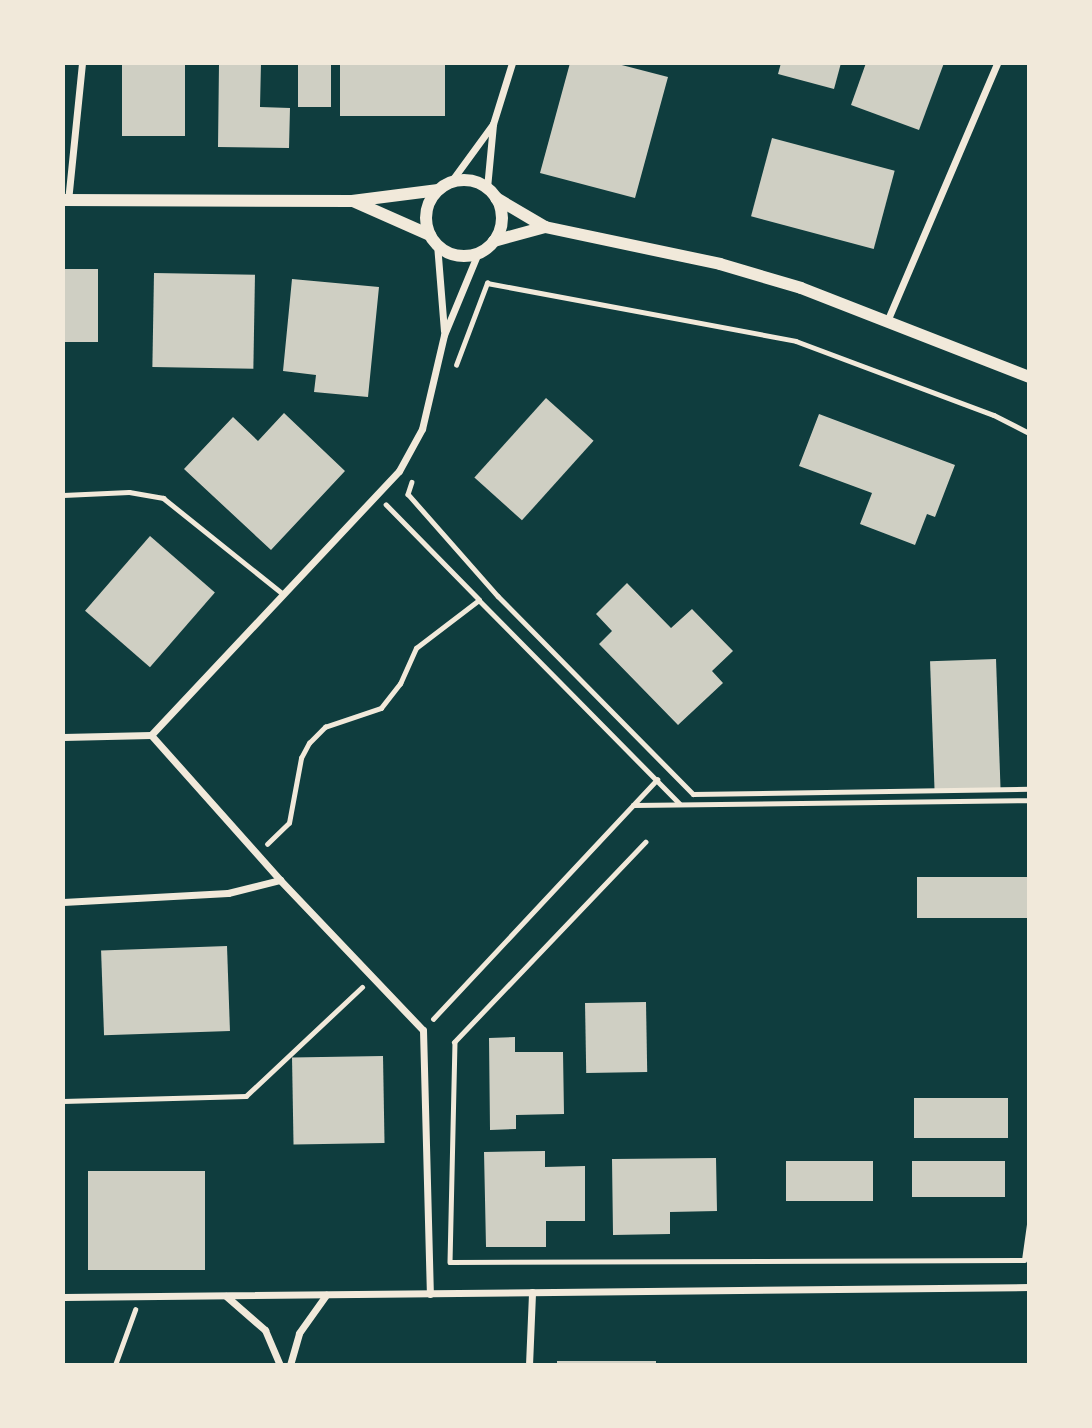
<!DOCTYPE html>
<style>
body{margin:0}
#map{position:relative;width:1092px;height:1428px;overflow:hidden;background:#0f3d3e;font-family:Arial,sans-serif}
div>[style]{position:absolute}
.building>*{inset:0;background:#cfcfc3;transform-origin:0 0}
.path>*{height:4.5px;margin:-2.25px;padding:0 2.25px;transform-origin:2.25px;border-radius:2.25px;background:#f1e9da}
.service>*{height:5px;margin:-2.5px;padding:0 2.5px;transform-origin:2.5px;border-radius:2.5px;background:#f1e9da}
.minor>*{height:7px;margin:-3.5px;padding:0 3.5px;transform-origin:3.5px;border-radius:3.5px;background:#f1e9da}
.tertiary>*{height:12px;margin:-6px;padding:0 6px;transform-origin:6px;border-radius:6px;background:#f1e9da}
.tertiary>.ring{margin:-6px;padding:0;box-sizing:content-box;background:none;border:12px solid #f1e9da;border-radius:50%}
span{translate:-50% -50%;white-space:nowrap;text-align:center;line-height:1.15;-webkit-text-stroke:6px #f1e9da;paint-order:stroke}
.frame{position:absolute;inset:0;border:65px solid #f1e9da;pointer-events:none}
</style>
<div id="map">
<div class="building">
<div style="left:122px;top:63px;width:63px;height:73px"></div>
<div style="clip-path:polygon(219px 63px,261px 63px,260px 107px,290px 108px,289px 148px,218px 147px)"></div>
<div style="left:298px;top:63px;width:33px;height:44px"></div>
<div style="left:340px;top:63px;width:105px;height:53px"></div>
<div style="clip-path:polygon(570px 63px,614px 63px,668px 77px,635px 198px,540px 173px)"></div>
<div style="clip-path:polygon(781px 63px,841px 63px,834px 89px,778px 74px)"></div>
<div style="clip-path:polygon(866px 63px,944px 63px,919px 130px,851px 105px)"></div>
<div style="left:772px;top:138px;width:127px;height:81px;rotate:15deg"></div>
<div style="left:63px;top:269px;width:35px;height:73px"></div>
<div style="left:154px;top:273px;width:101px;height:94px;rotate:1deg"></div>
<div style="clip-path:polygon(292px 279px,379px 287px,368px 397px,314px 392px,316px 375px,283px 371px)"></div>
<div style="left:546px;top:398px;width:64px;height:107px;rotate:42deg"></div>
<div style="clip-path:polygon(284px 413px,345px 471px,271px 550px,184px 469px,233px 417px,258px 441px)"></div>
<div style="clip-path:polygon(819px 414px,955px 465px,935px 517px,927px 514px,915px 545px,860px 524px,872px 493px,799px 466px)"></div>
<div style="left:150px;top:536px;width:86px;height:99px;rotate:41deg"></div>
<div style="clip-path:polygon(627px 583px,671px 628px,692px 609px,733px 651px,712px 671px,723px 683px,678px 725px,599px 644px,612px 631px,596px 614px)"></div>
<div style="left:996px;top:659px;width:129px;height:66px;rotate:88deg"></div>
<div style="left:1029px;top:877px;width:41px;height:112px;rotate:90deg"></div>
<div style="left:227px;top:946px;width:85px;height:126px;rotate:88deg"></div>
<div style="left:646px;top:1002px;width:70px;height:61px;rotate:89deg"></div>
<div style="clip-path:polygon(515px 1037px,515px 1052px,563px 1052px,564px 1114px,516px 1115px,516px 1129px,490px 1130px,489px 1038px)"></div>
<div style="left:383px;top:1056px;width:87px;height:91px;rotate:89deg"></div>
<div style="left:1008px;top:1098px;width:40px;height:94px;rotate:90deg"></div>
<div style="clip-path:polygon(545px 1151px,545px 1167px,585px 1166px,585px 1221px,546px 1221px,546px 1247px,486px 1247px,484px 1152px)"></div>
<div style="clip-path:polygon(716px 1158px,717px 1211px,670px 1212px,670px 1234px,613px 1235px,612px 1159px)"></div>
<div style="left:786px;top:1161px;width:87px;height:40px"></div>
<div style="left:1005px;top:1161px;width:36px;height:93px;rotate:90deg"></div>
<div style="left:88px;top:1171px;width:117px;height:99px"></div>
<div style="left:557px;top:1361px;width:99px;height:4px"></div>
</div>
<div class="path">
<div style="left:456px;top:365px;width:88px;rotate:-69.3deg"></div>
<div style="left:487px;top:283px;width:314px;rotate:10.6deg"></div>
<div style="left:796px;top:341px;width:211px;rotate:20.5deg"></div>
<div style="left:994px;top:415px;width:39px;rotate:27deg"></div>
<div style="left:412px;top:482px;width:13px;rotate:108deg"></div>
<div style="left:408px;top:494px;width:136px;rotate:48.6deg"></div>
<div style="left:498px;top:596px;width:278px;rotate:45.4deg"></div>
<div style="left:693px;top:794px;width:336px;rotate:-0.9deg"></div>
<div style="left:479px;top:600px;width:286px;rotate:45.4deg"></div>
<div style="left:633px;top:805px;width:396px;rotate:-0.7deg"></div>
<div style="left:646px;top:842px;width:277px;rotate:133.7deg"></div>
<div style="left:455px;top:1042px;width:220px;rotate:91.3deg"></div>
<div style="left:450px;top:1262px;width:574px;rotate:-0.2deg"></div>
<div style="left:1024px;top:1260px;width:36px;rotate:-82deg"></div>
<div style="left:267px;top:844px;width:30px;rotate:-44deg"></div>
<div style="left:289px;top:823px;width:66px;rotate:-79.5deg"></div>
<div style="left:301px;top:758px;width:17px;rotate:-62deg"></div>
<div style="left:309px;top:743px;width:23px;rotate:-45deg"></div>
<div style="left:325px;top:727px;width:59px;rotate:-18.7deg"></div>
<div style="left:381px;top:708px;width:31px;rotate:-52deg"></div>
<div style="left:400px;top:684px;width:39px;rotate:-66deg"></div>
<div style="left:416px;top:648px;width:79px;rotate:-37.3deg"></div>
<div style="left:479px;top:600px;width:133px;rotate:-134.4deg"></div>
<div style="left:433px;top:1019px;width:328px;rotate:-46.9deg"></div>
<div style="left:63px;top:1101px;width:183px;rotate:-1.6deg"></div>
<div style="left:246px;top:1096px;width:159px;rotate:-43.2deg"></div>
<div style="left:115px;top:1365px;width:59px;rotate:-70deg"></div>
</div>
<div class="service">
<div style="left:63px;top:495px;width:66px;rotate:-2.6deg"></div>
<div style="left:129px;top:492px;width:35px;rotate:10deg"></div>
<div style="left:163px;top:498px;width:154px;rotate:38.7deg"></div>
</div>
<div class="minor">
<div style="left:450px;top:183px;width:73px;rotate:-53.9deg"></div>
<div style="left:487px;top:188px;width:64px;rotate:-84.6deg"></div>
<div style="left:493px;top:124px;width:64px;rotate:-72.7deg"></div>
<div style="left:68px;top:201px;width:139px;rotate:-84.2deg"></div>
<div style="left:437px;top:244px;width:87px;rotate:85.4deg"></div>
<div style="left:888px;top:319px;width:278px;rotate:-66.9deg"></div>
<div style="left:151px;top:735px;width:194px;rotate:48.3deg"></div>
<div style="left:280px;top:880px;width:207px;rotate:46.4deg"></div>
<div style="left:423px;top:1030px;width:264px;rotate:88.5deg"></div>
<div style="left:151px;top:735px;width:362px;rotate:-46.8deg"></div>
<div style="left:399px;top:471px;width:48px;rotate:-61.3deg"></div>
<div style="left:422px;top:429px;width:97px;rotate:-76.8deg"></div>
<div style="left:444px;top:335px;width:89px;rotate:-67.5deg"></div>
<div style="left:63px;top:737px;width:88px;rotate:-1.3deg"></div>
<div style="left:63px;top:902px;width:165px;rotate:-3.1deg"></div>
<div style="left:228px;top:893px;width:54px;rotate:-14deg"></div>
<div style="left:226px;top:1296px;width:52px;rotate:41.1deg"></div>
<div style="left:265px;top:1330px;width:38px;rotate:67deg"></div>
<div style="left:63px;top:1297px;width:966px;rotate:-0.59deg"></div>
<div style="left:290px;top:1365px;width:33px;rotate:-74deg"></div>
<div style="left:299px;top:1333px;width:47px;rotate:-54.6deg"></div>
<div style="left:529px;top:1365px;width:73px;rotate:-87.6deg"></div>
</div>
<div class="tertiary">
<div class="ring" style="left:426px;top:180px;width:64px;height:64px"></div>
<div style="left:496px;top:198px;width:57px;rotate:30.6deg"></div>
<div style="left:545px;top:227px;width:179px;rotate:11.9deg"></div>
<div style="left:720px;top:264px;width:84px;rotate:16.5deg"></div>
<div style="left:801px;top:288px;width:245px;rotate:21.3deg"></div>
<div style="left:63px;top:200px;width:289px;rotate:0.2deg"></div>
<div style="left:352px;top:201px;width:87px;rotate:-7.3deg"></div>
<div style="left:353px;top:201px;width:84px;rotate:23.8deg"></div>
<div style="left:494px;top:241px;width:53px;rotate:-15.4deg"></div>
</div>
<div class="frame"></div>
</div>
